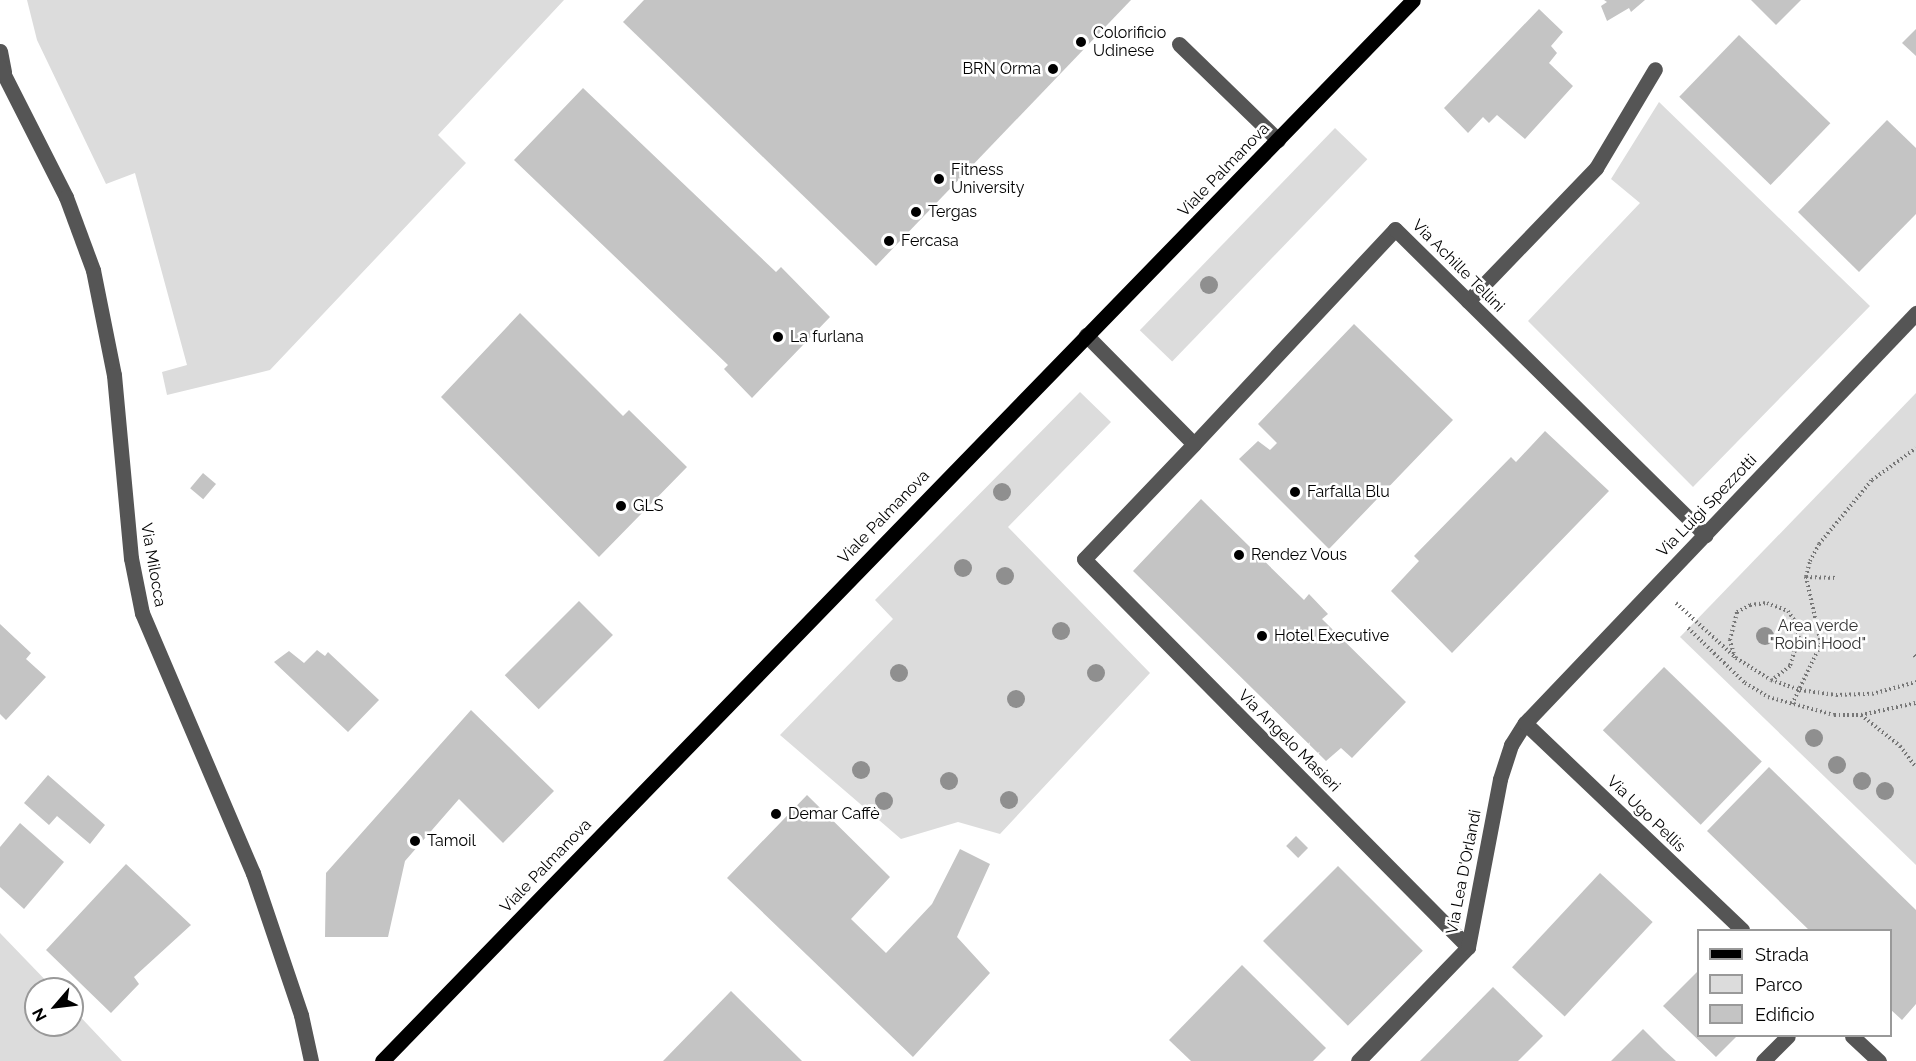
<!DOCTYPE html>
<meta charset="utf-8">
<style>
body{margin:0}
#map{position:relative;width:1916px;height:1061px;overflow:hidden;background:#fff;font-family:Raleway,sans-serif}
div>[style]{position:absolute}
.green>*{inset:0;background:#dcdcdc;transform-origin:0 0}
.building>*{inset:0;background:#c4c4c4;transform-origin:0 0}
.path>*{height:4px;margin-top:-2px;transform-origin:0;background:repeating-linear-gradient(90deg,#777 0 1.5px,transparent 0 4.5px)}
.minor>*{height:15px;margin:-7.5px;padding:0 7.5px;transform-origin:7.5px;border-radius:7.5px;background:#555}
.major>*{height:15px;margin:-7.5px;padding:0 7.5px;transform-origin:7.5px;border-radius:7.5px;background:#000}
.trees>*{width:18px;height:18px;margin:-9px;border-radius:50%;background:#8f8f8f}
.dots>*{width:16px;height:16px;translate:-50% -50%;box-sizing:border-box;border:3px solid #fff;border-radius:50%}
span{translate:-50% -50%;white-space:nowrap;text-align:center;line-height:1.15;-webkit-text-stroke:5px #fff;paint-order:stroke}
.poi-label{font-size:16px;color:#000}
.left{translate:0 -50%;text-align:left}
.right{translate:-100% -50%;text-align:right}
.street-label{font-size:16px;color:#000}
.park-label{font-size:16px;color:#333}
.legend{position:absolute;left:1697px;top:929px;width:195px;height:108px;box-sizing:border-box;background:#fff;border:2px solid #999;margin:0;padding:8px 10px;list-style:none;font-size:18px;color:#000}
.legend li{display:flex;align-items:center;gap:12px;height:30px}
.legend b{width:30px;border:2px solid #999}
.north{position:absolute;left:24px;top:977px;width:60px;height:60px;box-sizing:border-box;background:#fff;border:2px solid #999;border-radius:50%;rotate:242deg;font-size:16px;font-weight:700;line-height:24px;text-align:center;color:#000}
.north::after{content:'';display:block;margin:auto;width:21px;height:27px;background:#000;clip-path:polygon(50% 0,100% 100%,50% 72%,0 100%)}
</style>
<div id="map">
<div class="green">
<div style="clip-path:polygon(27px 0,564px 0,438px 135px,466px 163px,270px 370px,167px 395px,162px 372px,187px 365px,135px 173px,106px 184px,37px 40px)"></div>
<div style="clip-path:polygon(1659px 102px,1870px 306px,1693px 487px,1528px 321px,1640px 203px,1611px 179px)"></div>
<div style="left:1335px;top:128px;width:45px;height:281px;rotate:44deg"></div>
<div style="clip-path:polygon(1080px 392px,1111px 422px,1008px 527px,1150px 673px,1000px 834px,958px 822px,901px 839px,780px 735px,893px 619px,875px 600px)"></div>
<div style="clip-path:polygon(1916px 393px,1916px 865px,1680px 637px)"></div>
<div style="clip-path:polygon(0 933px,54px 989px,36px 989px,36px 1025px,72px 1025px,72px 1008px,122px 1061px,0 1061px)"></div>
</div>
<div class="building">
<div style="clip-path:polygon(644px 0,1131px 0,876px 266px,623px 22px)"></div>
<div style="clip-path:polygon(1604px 0,1645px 0,1631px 12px,1629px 8px,1607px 21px,1601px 6px,1607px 2px)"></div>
<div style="clip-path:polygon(1751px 0,1801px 0,1776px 25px)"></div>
<div style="clip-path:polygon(1539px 9px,1563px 32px,1551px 46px,1557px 53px,1549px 63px,1573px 86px,1525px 139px,1497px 115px,1489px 123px,1483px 117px,1468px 133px,1444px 108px)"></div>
<div style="clip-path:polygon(1916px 29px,1916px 56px,1902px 43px)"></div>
<div style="left:1739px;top:35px;width:127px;height:86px;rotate:44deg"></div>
<div style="clip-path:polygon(583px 88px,776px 272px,781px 267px,830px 317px,752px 398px,724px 369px,728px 365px,514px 160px)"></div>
<div style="clip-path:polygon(1887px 120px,1916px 148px,1916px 214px,1859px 272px,1798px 212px)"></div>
<div style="clip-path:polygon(520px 313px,623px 416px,629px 410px,687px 467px,599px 557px,441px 397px)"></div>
<div style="clip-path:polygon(1354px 324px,1453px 420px,1329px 549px,1239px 459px,1258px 441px,1270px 450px,1277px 443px,1258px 424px)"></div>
<div style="clip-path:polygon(1545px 431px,1609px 491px,1452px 653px,1391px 591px,1419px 561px,1414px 556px,1511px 457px,1516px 462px)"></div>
<div style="left:203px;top:473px;width:17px;height:20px;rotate:40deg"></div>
<div style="clip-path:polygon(1201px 499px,1304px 600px,1309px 594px,1328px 614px,1322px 619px,1406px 702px,1352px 758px,1341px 748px,1326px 761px,1133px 571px)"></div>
<div style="left:579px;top:601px;width:48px;height:105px;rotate:45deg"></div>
<div style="clip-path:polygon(0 624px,31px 653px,26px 659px,46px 677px,6px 720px,0 714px)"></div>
<div style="clip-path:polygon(317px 650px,325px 656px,328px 652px,379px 700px,348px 732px,274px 662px,289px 651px,304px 663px)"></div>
<div style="left:1664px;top:667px;width:136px;height:88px;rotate:44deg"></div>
<div style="clip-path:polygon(471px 710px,554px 791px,503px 843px,459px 799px,405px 861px,388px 937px,325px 937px,326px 873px)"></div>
<div style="clip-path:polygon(1769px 767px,1916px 910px,1916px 1004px,1902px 1020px,1890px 1009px,1890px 930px,1809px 930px,1707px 831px)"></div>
<div style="clip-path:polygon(48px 775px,105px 825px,90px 844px,57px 816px,49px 825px,24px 803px)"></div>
<div style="clip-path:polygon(807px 795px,890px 877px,851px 919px,886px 953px,932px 904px,960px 849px,990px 864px,957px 937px,990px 973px,913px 1057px,727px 878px)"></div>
<div style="clip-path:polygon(20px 823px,64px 862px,24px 909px,0 887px,0 847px)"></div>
<div style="left:1296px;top:836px;width:17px;height:14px;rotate:45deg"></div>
<div style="clip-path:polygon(126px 864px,191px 925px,134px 977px,139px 984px,111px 1013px,46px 950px)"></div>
<div style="left:1338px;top:866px;width:120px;height:106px;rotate:45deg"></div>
<div style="left:1600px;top:873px;width:72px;height:129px;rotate:43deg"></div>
<div style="clip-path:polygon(1242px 965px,1326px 1048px,1313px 1061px,1191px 1061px,1169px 1040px)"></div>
<div style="clip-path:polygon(1698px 971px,1698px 1036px,1737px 1036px,1716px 1057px,1663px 1006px)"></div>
<div style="clip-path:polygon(1493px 987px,1543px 1036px,1518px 1061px,1420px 1061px)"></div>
<div style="clip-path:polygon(731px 991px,802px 1061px,663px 1061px)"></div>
<div style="clip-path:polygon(1643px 1029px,1664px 1050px,1676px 1061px,1611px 1061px)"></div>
</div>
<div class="path">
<div style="left:1806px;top:577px;width:31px;rotate:2deg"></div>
<div style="left:1676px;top:603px;width:81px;rotate:42.5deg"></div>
<div style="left:1736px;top:658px;width:41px;rotate:32.2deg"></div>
<div style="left:1771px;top:680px;width:31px;rotate:19deg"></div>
<div style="left:1800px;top:690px;width:36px;rotate:8deg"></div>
<div style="left:1836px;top:695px;width:36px;rotate:-2deg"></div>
<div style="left:1872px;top:694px;width:46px;rotate:-15.3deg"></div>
<div style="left:1688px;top:628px;width:79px;rotate:44deg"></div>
<div style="left:1745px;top:683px;width:27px;rotate:31deg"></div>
<div style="left:1768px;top:697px;width:68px;rotate:15.3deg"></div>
<div style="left:1834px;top:715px;width:27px"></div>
<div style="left:1861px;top:715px;width:56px;rotate:-12.3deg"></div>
<div style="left:1914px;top:655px;width:3px;rotate:45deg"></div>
<div style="left:1735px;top:658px;width:19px;rotate:-106deg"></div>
<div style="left:1730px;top:640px;width:29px;rotate:-76deg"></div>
<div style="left:1737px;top:612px;width:15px;rotate:-28deg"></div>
<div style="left:1750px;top:605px;width:17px;rotate:-7deg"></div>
<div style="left:1767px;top:603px;width:22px;rotate:21deg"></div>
<div style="left:1788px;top:611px;width:14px;rotate:56deg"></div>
<div style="left:1796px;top:623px;width:15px;rotate:79deg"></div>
<div style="left:1799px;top:638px;width:29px;rotate:108deg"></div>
<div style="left:1790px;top:666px;width:23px;rotate:142deg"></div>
<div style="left:1792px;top:704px;width:67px;rotate:-64.2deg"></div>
<div style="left:1821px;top:644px;width:69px;rotate:-102.6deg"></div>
<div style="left:1806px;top:577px;width:16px;rotate:-76deg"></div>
<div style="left:1810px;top:561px;width:19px;rotate:-62deg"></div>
<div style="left:1819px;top:544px;width:83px;rotate:-50.4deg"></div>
<div style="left:1872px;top:480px;width:54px;rotate:-36deg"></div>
<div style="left:1861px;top:715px;width:50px;rotate:38.5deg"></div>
<div style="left:1900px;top:746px;width:26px;rotate:53deg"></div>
</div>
<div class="minor">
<div style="left:1179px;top:44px;width:138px;rotate:44.1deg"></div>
<div style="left:0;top:51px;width:21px;rotate:79deg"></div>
<div style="left:0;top:67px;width:146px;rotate:63.1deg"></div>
<div style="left:66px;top:197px;width:78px;rotate:69.7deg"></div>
<div style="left:93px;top:270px;width:107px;rotate:78.7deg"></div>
<div style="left:114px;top:375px;width:184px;rotate:84.7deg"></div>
<div style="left:131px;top:558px;width:56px;rotate:78.7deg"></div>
<div style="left:142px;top:613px;width:283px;rotate:66.9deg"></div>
<div style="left:253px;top:873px;width:150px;rotate:71.3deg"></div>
<div style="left:301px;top:1015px;width:47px;rotate:77.7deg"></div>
<div style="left:1468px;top:301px;width:185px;rotate:-46.1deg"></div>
<div style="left:1596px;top:168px;width:115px;rotate:-59.2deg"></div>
<div style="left:1086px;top:335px;width:153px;rotate:45.3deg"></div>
<div style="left:1194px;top:444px;width:294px;rotate:-46.9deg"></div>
<div style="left:1395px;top:229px;width:436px;rotate:44.6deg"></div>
<div style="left:1194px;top:444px;width:159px;rotate:133.7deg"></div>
<div style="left:1084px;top:559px;width:546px;rotate:45.3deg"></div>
<div style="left:1525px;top:723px;width:300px;rotate:43.6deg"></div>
<div style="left:1852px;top:1036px;width:37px;rotate:43deg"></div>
<div style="left:1358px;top:1061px;width:158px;rotate:-46deg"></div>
<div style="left:1468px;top:947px;width:171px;rotate:-79.2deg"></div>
<div style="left:1500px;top:779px;width:36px;rotate:-72deg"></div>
<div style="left:1511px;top:745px;width:26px;rotate:-58deg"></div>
<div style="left:1525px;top:723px;width:567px;rotate:-46.36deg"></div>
<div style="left:1763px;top:1061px;width:35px;rotate:-45deg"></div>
</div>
<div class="major">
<div style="left:382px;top:1061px;width:1479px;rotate:-45.82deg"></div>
</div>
<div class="trees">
<div style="left:1209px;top:285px"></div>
<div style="left:1002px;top:492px"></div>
<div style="left:963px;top:568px"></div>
<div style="left:1005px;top:576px"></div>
<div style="left:1061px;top:631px"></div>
<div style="left:1765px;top:636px"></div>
<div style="left:899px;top:673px"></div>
<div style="left:1096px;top:673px"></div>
<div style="left:1016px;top:699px"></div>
<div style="left:1814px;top:738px"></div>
<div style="left:1837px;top:765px"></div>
<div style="left:861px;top:770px"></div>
<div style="left:949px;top:781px"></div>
<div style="left:1862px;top:781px"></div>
<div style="left:1885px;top:791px"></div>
<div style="left:1009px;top:800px"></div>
<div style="left:884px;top:801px"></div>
</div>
<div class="dots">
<div style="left:1081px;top:42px;background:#000"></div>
<div style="left:1053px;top:69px;background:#000"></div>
<div style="left:939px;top:179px;background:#000"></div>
<div style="left:916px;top:212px;background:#000"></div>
<div style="left:889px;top:241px;background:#000"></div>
<div style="left:778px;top:337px;background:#000"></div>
<div style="left:1295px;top:492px;background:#000"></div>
<div style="left:621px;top:506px;background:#000"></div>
<div style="left:1239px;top:555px;background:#000"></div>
<div style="left:1262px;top:636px;background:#000"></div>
<div style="left:776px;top:814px;background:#000"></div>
<div style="left:415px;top:841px;background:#000"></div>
</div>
<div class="poi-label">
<span class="left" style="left:1093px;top:42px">Colorificio<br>Udinese</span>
<span class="right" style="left:1041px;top:69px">BRN Orma</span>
<span class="left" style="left:951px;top:179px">Fitness<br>University</span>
<span class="left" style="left:928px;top:212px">Tergas</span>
<span class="left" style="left:901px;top:241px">Fercasa</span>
<span class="left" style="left:790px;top:337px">La furlana</span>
<span class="left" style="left:1307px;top:492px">Farfalla Blu</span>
<span class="left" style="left:633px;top:506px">GLS</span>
<span class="left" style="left:1251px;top:555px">Rendez Vous</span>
<span class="left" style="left:1274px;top:636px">Hotel Executive</span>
<span class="left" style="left:788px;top:814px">Demar Caffè</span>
<span class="left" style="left:427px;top:841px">Tamoil</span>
</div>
<div class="street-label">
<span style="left:1224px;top:170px;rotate:-46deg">Viale Palmanova</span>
<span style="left:1458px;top:266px;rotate:45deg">Via Achille Tellini</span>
<span style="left:1707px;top:506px;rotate:-46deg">Via Luigi Spezzotti</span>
<span style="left:884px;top:517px;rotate:-46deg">Viale Palmanova</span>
<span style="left:153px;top:565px;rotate:80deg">Via Milocca</span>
<span style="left:1289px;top:741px;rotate:45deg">Via Angelo Masieri</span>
<span style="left:1646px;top:814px;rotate:44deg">Via Ugo Pellis</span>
<span style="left:546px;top:866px;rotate:-46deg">Viale Palmanova</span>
<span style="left:1464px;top:872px;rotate:-79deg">Via Lea D'Orlandi</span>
</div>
<div class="park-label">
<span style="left:1818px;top:635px">Area verde<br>"Robin Hood"</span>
</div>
<ul class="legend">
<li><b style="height:8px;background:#000"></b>Strada</li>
<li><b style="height:16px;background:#dcdcdc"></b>Parco</li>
<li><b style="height:16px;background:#c4c4c4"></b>Edificio</li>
</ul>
<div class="north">N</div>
</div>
